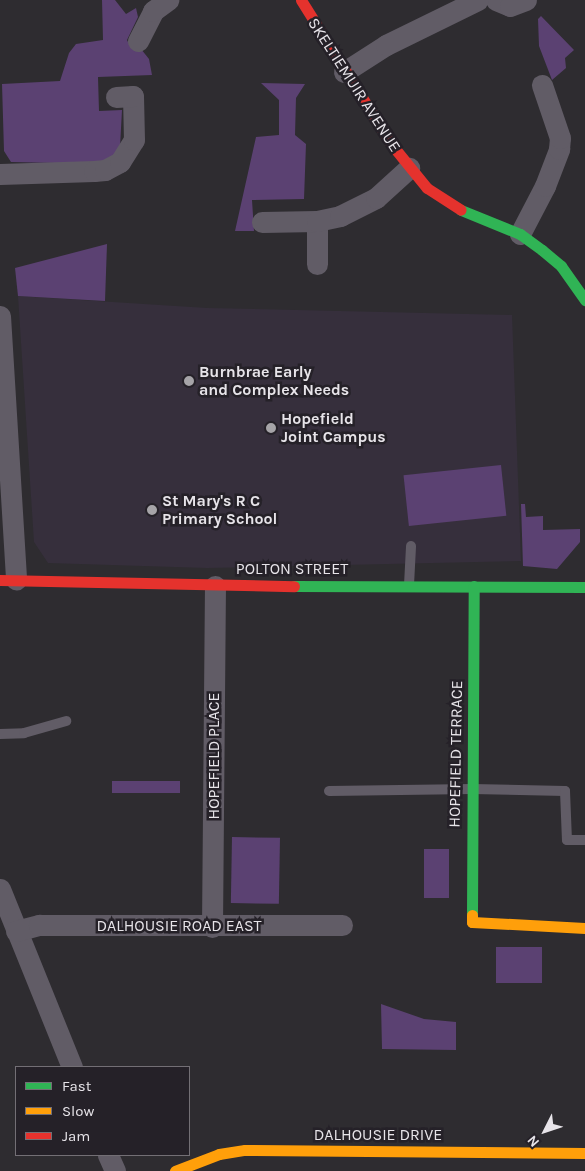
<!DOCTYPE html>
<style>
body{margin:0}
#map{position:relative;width:585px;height:1171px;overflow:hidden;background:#2e2c30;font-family:Karla,sans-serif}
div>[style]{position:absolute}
.built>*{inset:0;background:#362f3c}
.green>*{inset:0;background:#5b4172;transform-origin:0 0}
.lane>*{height:10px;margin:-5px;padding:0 5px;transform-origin:5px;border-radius:5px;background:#615c66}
.street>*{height:21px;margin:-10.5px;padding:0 10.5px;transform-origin:10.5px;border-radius:10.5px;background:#615c66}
.fast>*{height:11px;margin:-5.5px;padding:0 5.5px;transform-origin:5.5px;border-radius:5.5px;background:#30b455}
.slow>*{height:11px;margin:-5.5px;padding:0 5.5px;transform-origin:5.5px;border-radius:5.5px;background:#ff9f0a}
.jam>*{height:11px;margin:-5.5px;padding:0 5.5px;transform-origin:5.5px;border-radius:5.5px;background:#e5322d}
.dots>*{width:14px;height:14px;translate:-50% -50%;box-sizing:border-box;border:2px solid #252128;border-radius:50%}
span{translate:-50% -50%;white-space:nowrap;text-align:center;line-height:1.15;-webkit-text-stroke:5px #252128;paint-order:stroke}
.street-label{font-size:16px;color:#e7e4e9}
.poi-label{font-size:16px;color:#e7e4e9;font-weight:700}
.left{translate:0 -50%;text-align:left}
.legend{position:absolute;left:15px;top:1066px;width:175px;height:90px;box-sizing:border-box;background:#252128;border:1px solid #736f75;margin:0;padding:6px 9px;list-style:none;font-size:15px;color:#e7e4e9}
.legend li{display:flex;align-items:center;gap:10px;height:25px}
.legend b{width:25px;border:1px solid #736f75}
.north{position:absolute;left:520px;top:1106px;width:50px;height:50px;-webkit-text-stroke:4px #252128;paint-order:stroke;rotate:229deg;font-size:14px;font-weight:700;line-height:20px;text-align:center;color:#e7e4e9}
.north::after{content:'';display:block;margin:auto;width:18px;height:22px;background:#e7e4e9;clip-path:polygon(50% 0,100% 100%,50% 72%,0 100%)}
</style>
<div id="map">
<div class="built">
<div style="clip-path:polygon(18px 296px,207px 308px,512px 315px,521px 561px,207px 568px,48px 563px,34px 542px)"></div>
</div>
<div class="green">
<div style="clip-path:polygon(102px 0,115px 0,126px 14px,136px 8px,138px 17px,127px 40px,130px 46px,141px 49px,149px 59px,152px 75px,98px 77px,99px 111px,122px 110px,120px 147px,115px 156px,100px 164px,11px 162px,4px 151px,2px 84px,60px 81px,69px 53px,76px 44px,103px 40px)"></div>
<div style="clip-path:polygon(541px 16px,574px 50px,565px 58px,566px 68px,552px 80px,539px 46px,538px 19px)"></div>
<div style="clip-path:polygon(261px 83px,305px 84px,296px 98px,295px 135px,306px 144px,304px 199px,252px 200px,254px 231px,235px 231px,256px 137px,279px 135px,279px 100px)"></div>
<div style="clip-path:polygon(107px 244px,105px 301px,18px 296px,15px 268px)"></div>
<div style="left:501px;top:465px;width:51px;height:98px;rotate:84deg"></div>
<div style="clip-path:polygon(521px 504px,525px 504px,526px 517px,543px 516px,543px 530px,580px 529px,580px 542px,557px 569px,523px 566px)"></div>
<div style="left:112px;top:781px;width:68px;height:12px"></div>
<div style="left:232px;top:837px;width:48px;height:66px;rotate:1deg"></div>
<div style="left:449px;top:849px;width:49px;height:25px;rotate:90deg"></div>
<div style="left:496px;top:947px;width:46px;height:36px"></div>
<div style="clip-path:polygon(381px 1004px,424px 1019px,456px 1022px,456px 1050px,382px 1049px)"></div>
</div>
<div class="lane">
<div style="left:409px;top:585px;width:39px;rotate:-87deg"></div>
<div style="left:0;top:734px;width:24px;rotate:-2deg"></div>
<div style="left:24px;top:733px;width:44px;rotate:-15.9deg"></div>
<div style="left:329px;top:791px;width:143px;rotate:-0.8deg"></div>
<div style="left:472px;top:789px;width:93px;rotate:1.2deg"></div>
<div style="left:565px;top:791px;width:49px;rotate:87.7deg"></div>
<div style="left:567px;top:840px;width:18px"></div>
</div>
<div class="street">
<div style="left:496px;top:0;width:15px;rotate:23deg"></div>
<div style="left:510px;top:6px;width:17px;rotate:-21deg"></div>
<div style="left:138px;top:41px;width:34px;rotate:-63deg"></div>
<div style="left:153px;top:11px;width:19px;rotate:-36deg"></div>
<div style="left:344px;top:72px;width:50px;rotate:-32.7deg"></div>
<div style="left:386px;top:45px;width:102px;rotate:-26.1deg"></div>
<div style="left:0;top:174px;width:94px;rotate:-1.8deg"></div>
<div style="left:94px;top:171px;width:11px;rotate:-5deg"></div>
<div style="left:105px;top:170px;width:17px;rotate:-28deg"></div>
<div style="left:120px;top:162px;width:26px;rotate:-58deg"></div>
<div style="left:134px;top:140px;width:44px;rotate:-91.3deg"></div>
<div style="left:133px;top:96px;width:17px;rotate:177deg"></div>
<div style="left:317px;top:221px;width:43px;rotate:90deg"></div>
<div style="left:262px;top:222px;width:55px;rotate:-1deg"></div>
<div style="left:317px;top:221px;width:24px;rotate:-12deg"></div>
<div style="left:340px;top:216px;width:40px;rotate:-26.6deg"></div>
<div style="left:376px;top:198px;width:45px;rotate:-42.3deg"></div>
<div style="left:520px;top:234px;width:54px;rotate:-62.5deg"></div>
<div style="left:545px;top:186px;width:40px;rotate:-69deg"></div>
<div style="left:559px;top:149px;width:11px;rotate:-85deg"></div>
<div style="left:560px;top:138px;width:56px;rotate:-108.8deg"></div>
<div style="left:0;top:316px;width:264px;rotate:86.5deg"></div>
<div style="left:0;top:889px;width:192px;rotate:68deg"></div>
<div style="left:212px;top:927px;width:341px;rotate:-89.5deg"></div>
<div style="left:16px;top:931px;width:24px;rotate:-15deg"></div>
<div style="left:39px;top:925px;width:303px"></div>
<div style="left:108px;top:1155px;width:17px;rotate:66deg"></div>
</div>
<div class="fast">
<div style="left:461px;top:210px;width:64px;rotate:22.1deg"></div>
<div style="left:520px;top:234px;width:27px;rotate:36deg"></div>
<div style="left:542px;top:250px;width:25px;rotate:40deg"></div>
<div style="left:561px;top:266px;width:42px;rotate:54.8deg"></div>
<div style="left:294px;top:586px;width:291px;rotate:0.2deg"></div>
<div style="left:472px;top:915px;width:329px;rotate:-89.7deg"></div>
</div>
<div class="slow">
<div style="left:472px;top:915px;width:7px;rotate:90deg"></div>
<div style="left:472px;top:922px;width:113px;rotate:3deg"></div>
<div style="left:175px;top:1171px;width:47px;rotate:-21.1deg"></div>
<div style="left:219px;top:1154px;width:26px;rotate:-9deg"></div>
<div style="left:245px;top:1150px;width:340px;rotate:0.5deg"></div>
</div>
<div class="jam">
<div style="left:301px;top:0;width:171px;rotate:57.9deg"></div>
<div style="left:392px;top:145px;width:55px;rotate:50.9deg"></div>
<div style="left:427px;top:188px;width:40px;rotate:32.9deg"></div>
<div style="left:0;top:580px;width:294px;rotate:1.2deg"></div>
</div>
<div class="dots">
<div style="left:189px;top:381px;background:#a6a4a8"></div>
<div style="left:271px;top:428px;background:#a6a4a8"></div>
<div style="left:152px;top:510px;background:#a6a4a8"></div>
</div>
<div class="street-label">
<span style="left:354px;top:85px;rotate:57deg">SKELTIEMUIR AVENUE</span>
<span style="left:292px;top:569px">POLTON STREET</span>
<span style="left:456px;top:754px;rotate:-89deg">HOPEFIELD TERRACE</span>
<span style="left:214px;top:756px;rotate:-90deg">HOPEFIELD PLACE</span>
<span style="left:179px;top:926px">DALHOUSIE ROAD EAST</span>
<span style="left:378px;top:1135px">DALHOUSIE DRIVE</span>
</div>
<div class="poi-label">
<span class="left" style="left:199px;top:381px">Burnbrae Early<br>and Complex Needs</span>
<span class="left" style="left:281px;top:428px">Hopefield<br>Joint Campus</span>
<span class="left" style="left:162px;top:510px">St Mary's R C<br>Primary School</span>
</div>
<ul class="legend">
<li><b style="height:6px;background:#30b455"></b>Fast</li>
<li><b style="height:6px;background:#ff9f0a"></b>Slow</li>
<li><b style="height:6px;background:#e5322d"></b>Jam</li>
</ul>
<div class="north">N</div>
</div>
